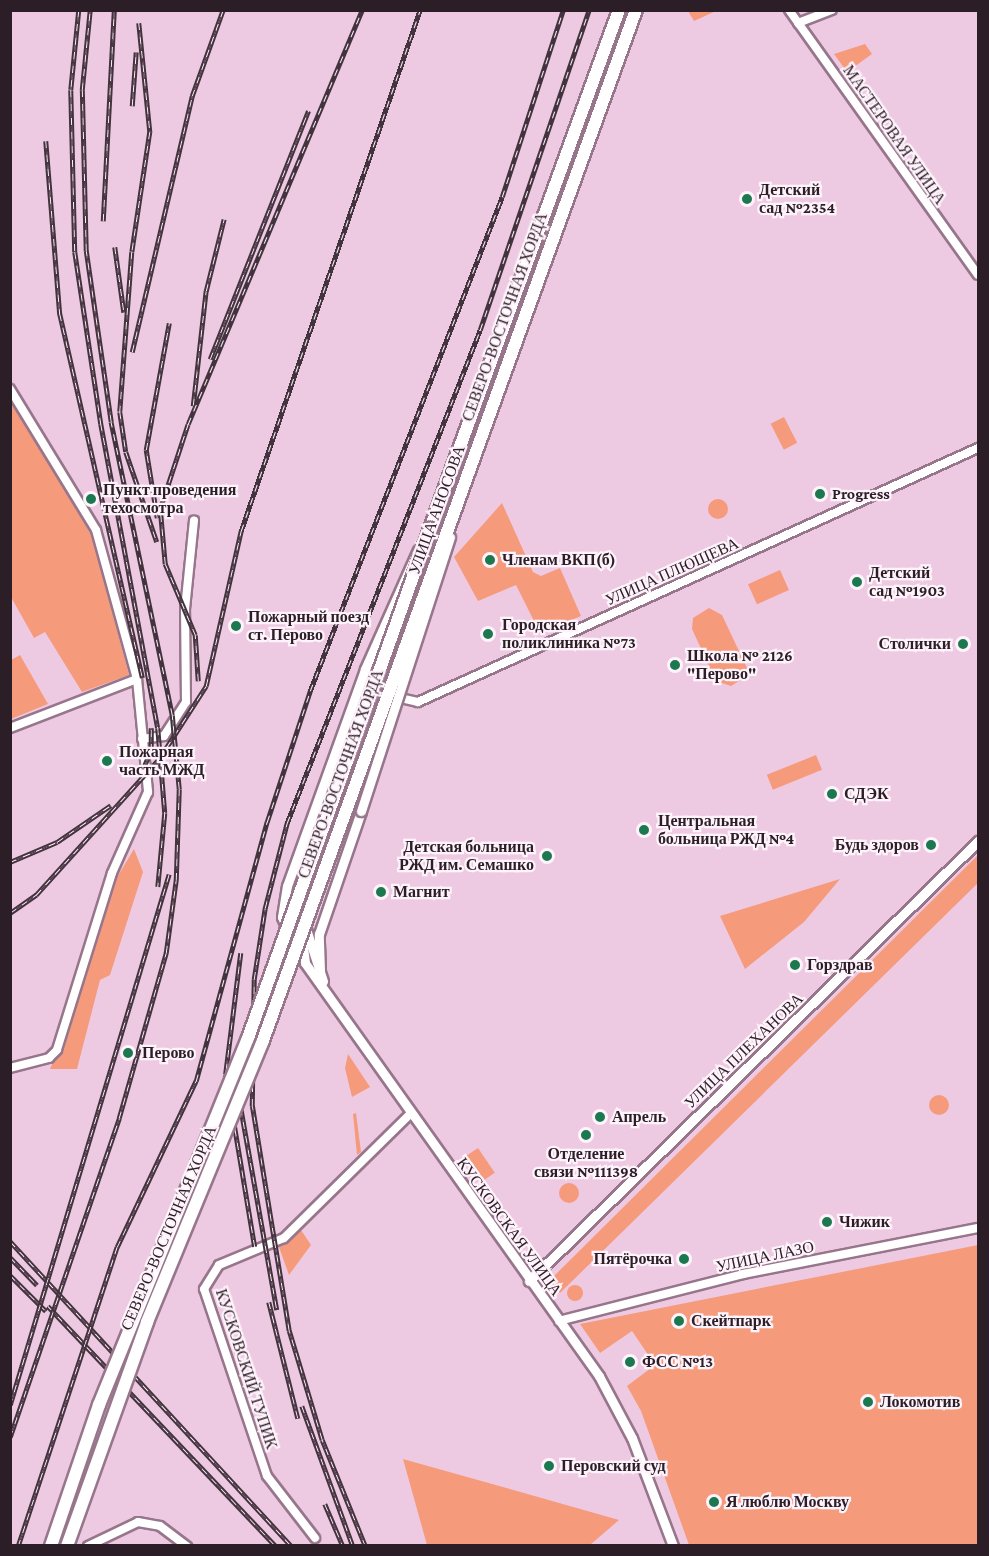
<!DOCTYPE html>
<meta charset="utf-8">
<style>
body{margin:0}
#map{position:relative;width:989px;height:1556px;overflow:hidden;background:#eecae2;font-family:"Crimson Pro",serif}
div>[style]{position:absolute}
.green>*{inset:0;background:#f69a7c;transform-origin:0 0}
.round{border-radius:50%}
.roads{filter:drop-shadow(2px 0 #97768c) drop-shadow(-2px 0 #97768c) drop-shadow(0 2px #97768c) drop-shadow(0 -2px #97768c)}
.minor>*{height:8px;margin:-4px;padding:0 4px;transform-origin:4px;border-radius:4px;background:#fff}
.tertiary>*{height:9px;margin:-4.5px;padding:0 4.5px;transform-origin:4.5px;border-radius:4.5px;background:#fff}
.primary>*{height:12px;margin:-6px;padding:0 6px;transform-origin:6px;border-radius:6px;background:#fff}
.rail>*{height:4.5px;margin-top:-2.25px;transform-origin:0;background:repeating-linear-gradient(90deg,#fff3fb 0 7px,#43333e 0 14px);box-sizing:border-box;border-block:2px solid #43333e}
.bridges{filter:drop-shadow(2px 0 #97768c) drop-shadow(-2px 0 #97768c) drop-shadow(0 2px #97768c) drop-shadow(0 -2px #97768c)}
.tertiary-bridge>*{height:9px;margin:-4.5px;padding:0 4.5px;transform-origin:4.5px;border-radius:4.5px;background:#fff}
.primary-bridge>*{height:12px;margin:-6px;padding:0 6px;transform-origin:6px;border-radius:6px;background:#fff}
.dots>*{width:16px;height:16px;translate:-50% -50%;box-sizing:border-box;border:3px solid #fff3fb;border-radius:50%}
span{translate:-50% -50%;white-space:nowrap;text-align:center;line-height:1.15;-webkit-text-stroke:4.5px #fff3fb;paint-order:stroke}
.street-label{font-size:16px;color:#2b1e27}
.poi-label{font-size:16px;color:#2b1e27;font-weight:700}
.left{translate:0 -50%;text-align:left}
.right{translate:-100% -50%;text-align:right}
.frame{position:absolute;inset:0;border:12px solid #2b1e27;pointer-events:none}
</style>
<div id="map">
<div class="green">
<div style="clip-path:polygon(688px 11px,716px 11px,694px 21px)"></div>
<div style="clip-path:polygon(865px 44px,872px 54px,847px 72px,834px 54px)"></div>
<div style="clip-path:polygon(10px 397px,92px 536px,129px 675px,82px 692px,45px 632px,34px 638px,11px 597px)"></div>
<div style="left:784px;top:417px;width:29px;height:15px;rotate:63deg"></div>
<div class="round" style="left:708px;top:499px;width:20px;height:20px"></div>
<div style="clip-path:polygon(502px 503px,533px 572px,541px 576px,560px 568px,581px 616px,540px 633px,516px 585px,478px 601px,454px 557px)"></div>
<div style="left:780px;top:570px;width:22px;height:35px;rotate:66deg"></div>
<div style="clip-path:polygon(709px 608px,722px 615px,747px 668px,745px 677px,731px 686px,716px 681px,692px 629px,693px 618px)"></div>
<div style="clip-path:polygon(20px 655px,48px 704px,11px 719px,11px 660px)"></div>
<div style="left:816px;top:755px;width:16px;height:53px;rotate:68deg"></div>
<div style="clip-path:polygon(134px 849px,143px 872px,110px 975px,100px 980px,77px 1069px,50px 1069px,72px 1017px,113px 884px)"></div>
<div style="clip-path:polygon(978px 855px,978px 883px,560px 1293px,549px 1281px)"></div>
<div style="clip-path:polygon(840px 879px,804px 922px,745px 969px,720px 916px)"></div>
<div style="clip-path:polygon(348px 1054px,370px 1087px,352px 1097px,345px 1068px)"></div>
<div class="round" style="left:929px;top:1095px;width:20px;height:20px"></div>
<div style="clip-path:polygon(356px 1113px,361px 1152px,357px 1155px,353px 1114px)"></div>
<div style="left:478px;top:1148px;width:30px;height:14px;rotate:56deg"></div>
<div class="round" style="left:559px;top:1183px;width:20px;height:20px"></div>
<div style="clip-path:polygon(301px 1230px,311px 1245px,289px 1275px,279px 1247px)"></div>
<div style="clip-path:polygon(978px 1245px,978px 1545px,689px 1545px,641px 1411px,627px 1386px,655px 1365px,632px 1331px,600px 1353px,580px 1324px)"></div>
<div class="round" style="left:567px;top:1285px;width:16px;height:16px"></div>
<div style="clip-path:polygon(403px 1459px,531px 1495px,619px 1520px,590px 1545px,427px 1545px)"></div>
</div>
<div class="roads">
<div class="minor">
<div style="left:789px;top:10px;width:325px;rotate:54.5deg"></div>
<div style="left:798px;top:23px;width:36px;rotate:-21deg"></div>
<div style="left:10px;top:389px;width:165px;rotate:58.6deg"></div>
<div style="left:96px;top:530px;width:155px;rotate:74.6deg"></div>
<div style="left:137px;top:679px;width:114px;rotate:84.4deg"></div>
<div style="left:148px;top:792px;width:89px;rotate:114deg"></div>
<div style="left:112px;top:873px;width:185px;rotate:107.3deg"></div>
<div style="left:57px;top:1050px;width:11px;rotate:135deg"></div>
<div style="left:49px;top:1058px;width:40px;rotate:165.6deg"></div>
<div style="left:374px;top:692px;width:45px;rotate:12.8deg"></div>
<div style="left:418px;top:702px;width:615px;rotate:-24.4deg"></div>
<div style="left:10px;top:728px;width:136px;rotate:-21.1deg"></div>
<div style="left:142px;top:739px;width:22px;rotate:-8deg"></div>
<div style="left:164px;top:736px;width:40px;rotate:-57.1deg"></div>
<div style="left:186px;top:702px;width:93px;rotate:-90.6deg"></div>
<div style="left:185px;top:609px;width:89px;rotate:-84.2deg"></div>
<div style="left:559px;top:1321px;width:190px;rotate:-14.3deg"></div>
<div style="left:743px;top:1274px;width:239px;rotate:-11.1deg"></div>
<div style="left:315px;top:1538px;width:78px;rotate:-127.7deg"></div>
<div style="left:267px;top:1476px;width:197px;rotate:-108.6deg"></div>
<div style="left:204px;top:1289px;width:28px;rotate:-58deg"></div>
<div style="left:219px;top:1265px;width:70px;rotate:-22.6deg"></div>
<div style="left:284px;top:1238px;width:178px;rotate:-44.5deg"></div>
<div style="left:88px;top:1546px;width:55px;rotate:-25.6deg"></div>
<div style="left:138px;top:1522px;width:22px;rotate:10deg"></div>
<div style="left:160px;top:1526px;width:34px;rotate:37deg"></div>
</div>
<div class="tertiary">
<div style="left:298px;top:908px;width:55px;rotate:82.7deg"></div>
<div style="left:305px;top:963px;width:507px;rotate:54.55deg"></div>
<div style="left:599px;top:1376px;width:70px;rotate:62deg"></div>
<div style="left:632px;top:1438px;width:116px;rotate:69.2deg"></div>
<div style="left:305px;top:926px;width:58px;rotate:71.9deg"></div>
<div style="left:297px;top:954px;width:40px;rotate:-112deg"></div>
<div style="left:282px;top:917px;width:31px;rotate:-81deg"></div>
<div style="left:287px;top:886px;width:231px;rotate:-70.2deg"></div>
<div style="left:365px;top:669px;width:130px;rotate:-66deg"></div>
<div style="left:320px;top:971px;width:37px;rotate:-92deg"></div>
<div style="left:319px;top:934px;width:130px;rotate:-71.1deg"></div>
<div style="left:529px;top:1281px;width:629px;rotate:-44.42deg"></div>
</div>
<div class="primary">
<div style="left:430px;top:529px;width:552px;rotate:-69.99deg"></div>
</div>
</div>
<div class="rail">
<div style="left:79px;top:10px;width:80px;rotate:95.7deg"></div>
<div style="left:71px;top:90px;width:162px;rotate:88.6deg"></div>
<div style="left:75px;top:252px;width:174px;rotate:81.4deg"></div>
<div style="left:101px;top:424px;width:309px;rotate:79.4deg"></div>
<div style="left:158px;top:728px;width:85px;rotate:85.3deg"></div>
<div style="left:165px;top:813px;width:74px;rotate:95.4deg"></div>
<div style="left:139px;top:23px;width:110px;rotate:84.2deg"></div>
<div style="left:150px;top:132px;width:121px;rotate:98.5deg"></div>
<div style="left:132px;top:252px;width:160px;rotate:94.3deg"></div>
<div style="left:120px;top:412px;width:40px;rotate:81.5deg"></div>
<div style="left:126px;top:452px;width:95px;rotate:71deg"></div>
<div style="left:132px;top:106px;width:54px;rotate:-85.8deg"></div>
<div style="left:46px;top:141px;width:174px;rotate:85.4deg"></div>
<div style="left:60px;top:314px;width:373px;rotate:77.2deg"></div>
<div style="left:103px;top:221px;width:211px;rotate:-87deg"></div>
<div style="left:115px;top:247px;width:66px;rotate:82.1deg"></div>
<div style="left:132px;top:352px;width:263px;rotate:-76.8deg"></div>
<div style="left:192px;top:96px;width:91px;rotate:-70.2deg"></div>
<div style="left:210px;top:359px;width:267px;rotate:-68.4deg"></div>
<div style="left:193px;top:406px;width:116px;rotate:-83.6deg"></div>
<div style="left:206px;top:291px;width:74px;rotate:-76deg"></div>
<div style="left:157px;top:518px;width:69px;rotate:-99.2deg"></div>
<div style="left:146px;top:450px;width:129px;rotate:-79.7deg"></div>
<div style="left:198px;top:681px;width:46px;rotate:-93.7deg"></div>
<div style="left:195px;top:635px;width:77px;rotate:-112.9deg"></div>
<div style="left:165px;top:564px;width:55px;rotate:-95.2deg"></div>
<div style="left:160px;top:509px;width:89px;rotate:-71.8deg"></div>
<div style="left:188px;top:424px;width:449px;rotate:-67.2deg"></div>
<div style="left:142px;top:771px;width:22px;rotate:-66deg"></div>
<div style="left:151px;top:751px;width:23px;rotate:-90deg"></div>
<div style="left:10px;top:862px;width:51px;rotate:-23.1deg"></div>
<div style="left:57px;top:842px;width:65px;rotate:-34.4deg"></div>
<div style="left:10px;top:913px;width:32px;rotate:-35deg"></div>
<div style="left:36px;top:895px;width:183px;rotate:-47.9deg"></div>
<div style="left:159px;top:759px;width:87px;rotate:-57.2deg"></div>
<div style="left:206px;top:686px;width:159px;rotate:-77.3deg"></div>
<div style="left:241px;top:531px;width:551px;rotate:-71.04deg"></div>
<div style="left:241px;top:953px;width:122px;rotate:97.1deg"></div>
<div style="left:226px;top:1074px;width:175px;rotate:80.5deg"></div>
<div style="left:241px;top:1068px;width:40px;rotate:90deg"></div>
<div style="left:241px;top:1108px;width:205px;rotate:79.9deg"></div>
<div style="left:10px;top:1241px;width:415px;rotate:47.3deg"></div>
<div style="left:10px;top:1257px;width:39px;rotate:46deg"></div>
<div style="left:10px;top:1275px;width:51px;rotate:45deg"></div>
<div style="left:269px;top:1302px;width:120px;rotate:76deg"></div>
<div style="left:48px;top:1306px;width:331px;rotate:46.5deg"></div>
<div style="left:10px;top:1405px;width:554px;rotate:-73.33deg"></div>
<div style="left:302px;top:1406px;width:149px;rotate:70deg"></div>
<div style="left:10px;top:1437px;width:337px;rotate:-71.1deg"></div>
<div style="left:119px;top:1118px;width:172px;rotate:-74.1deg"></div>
<div style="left:166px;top:953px;width:74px;rotate:-82.2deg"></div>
<div style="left:176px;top:880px;width:91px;rotate:-88.1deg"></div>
<div style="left:179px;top:789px;width:74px;rotate:-95.4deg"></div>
<div style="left:172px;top:715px;width:299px;rotate:-101.8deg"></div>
<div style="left:111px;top:422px;width:173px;rotate:-98.3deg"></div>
<div style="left:86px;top:251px;width:161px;rotate:-91.4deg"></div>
<div style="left:82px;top:90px;width:80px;rotate:-84.3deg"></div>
<div style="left:325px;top:1504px;width:46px;rotate:66.8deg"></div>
<div style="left:18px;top:1546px;width:315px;rotate:-71.7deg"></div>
<div style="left:117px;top:1247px;width:184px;rotate:-64.6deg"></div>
<div style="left:196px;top:1081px;width:269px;rotate:-74.7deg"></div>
<div style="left:267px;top:822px;width:138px;rotate:-71.8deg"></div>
<div style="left:310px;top:691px;width:530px;rotate:-68.76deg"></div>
<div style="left:502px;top:197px;width:197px;rotate:-71.9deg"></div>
<div style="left:365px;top:1546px;width:114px;rotate:-112.1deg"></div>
<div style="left:322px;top:1440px;width:114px;rotate:-106.8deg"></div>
<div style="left:289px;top:1331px;width:228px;rotate:-99.3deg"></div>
<div style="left:252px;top:1106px;width:127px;rotate:-89.1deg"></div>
<div style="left:254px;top:979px;width:72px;rotate:-81.2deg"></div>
<div style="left:265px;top:908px;width:88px;rotate:-75.5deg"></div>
<div style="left:287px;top:823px;width:529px;rotate:-68.62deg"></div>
<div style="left:480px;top:330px;width:338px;rotate:-71.2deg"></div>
</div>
<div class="bridges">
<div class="tertiary-bridge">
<div style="left:361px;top:811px;width:288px;rotate:-72deg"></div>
</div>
<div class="primary-bridge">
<div style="left:51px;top:1546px;width:149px;rotate:-71.2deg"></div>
<div style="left:99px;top:1405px;width:396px;rotate:-67.9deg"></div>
<div style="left:248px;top:1038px;width:541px;rotate:-70.32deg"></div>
<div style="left:67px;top:1546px;width:238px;rotate:-70.3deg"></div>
<div style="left:147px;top:1322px;width:302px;rotate:-67.6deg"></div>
<div style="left:262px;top:1043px;width:1099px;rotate:-70.1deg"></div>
</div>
</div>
<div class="dots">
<div style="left:747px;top:199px;background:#1c794f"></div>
<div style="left:820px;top:494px;background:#1c794f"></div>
<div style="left:91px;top:499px;background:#1c794f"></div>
<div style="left:490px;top:560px;background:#1c794f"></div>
<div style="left:857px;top:582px;background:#1c794f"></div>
<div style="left:236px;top:626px;background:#1c794f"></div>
<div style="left:488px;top:634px;background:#1c794f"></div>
<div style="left:963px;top:644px;background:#1c794f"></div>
<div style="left:675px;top:665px;background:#1c794f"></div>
<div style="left:107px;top:761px;background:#1c794f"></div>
<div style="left:832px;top:794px;background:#1c794f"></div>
<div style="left:644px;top:830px;background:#1c794f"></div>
<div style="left:931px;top:845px;background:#1c794f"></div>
<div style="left:547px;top:856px;background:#1c794f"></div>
<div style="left:381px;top:892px;background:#1c794f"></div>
<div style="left:795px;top:965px;background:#1c794f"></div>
<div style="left:128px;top:1053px;background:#1c794f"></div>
<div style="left:600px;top:1117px;background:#1c794f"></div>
<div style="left:586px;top:1135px;background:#1c794f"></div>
<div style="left:827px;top:1222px;background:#1c794f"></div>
<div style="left:684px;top:1259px;background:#1c794f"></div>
<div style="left:679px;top:1321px;background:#1c794f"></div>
<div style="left:630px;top:1362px;background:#1c794f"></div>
<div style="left:868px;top:1402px;background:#1c794f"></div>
<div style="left:549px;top:1466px;background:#1c794f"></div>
<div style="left:714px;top:1502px;background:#1c794f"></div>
</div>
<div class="street-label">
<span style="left:894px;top:135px;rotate:55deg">МАСТЕРОВАЯ УЛИЦА</span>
<span style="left:505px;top:317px;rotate:-70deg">СЕВЕРО-ВОСТОЧНАЯ ХОРДА</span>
<span style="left:437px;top:510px;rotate:-70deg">УЛИЦА АНОСОВА</span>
<span style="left:672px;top:572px;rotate:-24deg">УЛИЦА ПЛЮЩЕВА</span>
<span style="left:341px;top:774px;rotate:-70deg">СЕВЕРО-ВОСТОЧНАЯ ХОРДА</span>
<span style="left:744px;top:1051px;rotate:-44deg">УЛИЦА ПЛЕХАНОВА</span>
<span style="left:509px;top:1227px;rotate:54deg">КУСКОВСКАЯ УЛИЦА</span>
<span style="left:169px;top:1228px;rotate:-67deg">СЕВЕРО-ВОСТОЧНАЯ ХОРДА</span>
<span style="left:765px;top:1257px;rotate:-12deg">УЛИЦА ЛАЗО</span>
<span style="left:246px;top:1369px;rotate:72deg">КУСКОВСКИЙ ТУПИК</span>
</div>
<div class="poi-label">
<span class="left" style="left:759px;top:199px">Детский<br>сад №2354</span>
<span class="left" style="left:103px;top:499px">Пункт проведения<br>техосмотра</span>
<span class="left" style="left:832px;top:494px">Progress</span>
<span class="left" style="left:502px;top:560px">Членам ВКП(б)</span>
<span class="left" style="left:869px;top:582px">Детский<br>сад №1903</span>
<span class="left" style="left:248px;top:626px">Пожарный поезд<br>ст. Перово</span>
<span class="left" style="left:502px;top:634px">Городская<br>поликлиника №73</span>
<span class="right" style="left:951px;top:644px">Столички</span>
<span class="left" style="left:687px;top:665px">Школа № 2126<br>"Перово"</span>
<span class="left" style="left:119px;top:761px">Пожарная<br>часть МЖД</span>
<span class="left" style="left:844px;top:794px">СДЭК</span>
<span class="left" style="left:658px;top:830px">Центральная<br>больница РЖД №4</span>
<span class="right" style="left:919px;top:845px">Будь здоров</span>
<span class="right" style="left:534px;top:856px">Детская больница<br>РЖД им. Семашко</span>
<span class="left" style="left:393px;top:892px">Магнит</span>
<span class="left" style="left:807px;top:965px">Горздрав</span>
<span class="left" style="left:142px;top:1053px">Перово</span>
<span class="left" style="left:612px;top:1117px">Апрель</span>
<span style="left:586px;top:1163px">Отделение<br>связи №111398</span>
<span class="left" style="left:839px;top:1222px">Чижик</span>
<span class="right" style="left:672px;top:1259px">Пятёрочка</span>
<span class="left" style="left:691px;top:1321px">Скейтпарк</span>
<span class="left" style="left:642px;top:1362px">ФСС №13</span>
<span class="left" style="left:880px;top:1402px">Локомотив</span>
<span class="left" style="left:561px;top:1466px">Перовский суд</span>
<span class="left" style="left:726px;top:1502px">Я люблю Москву</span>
</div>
<div class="frame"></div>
</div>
